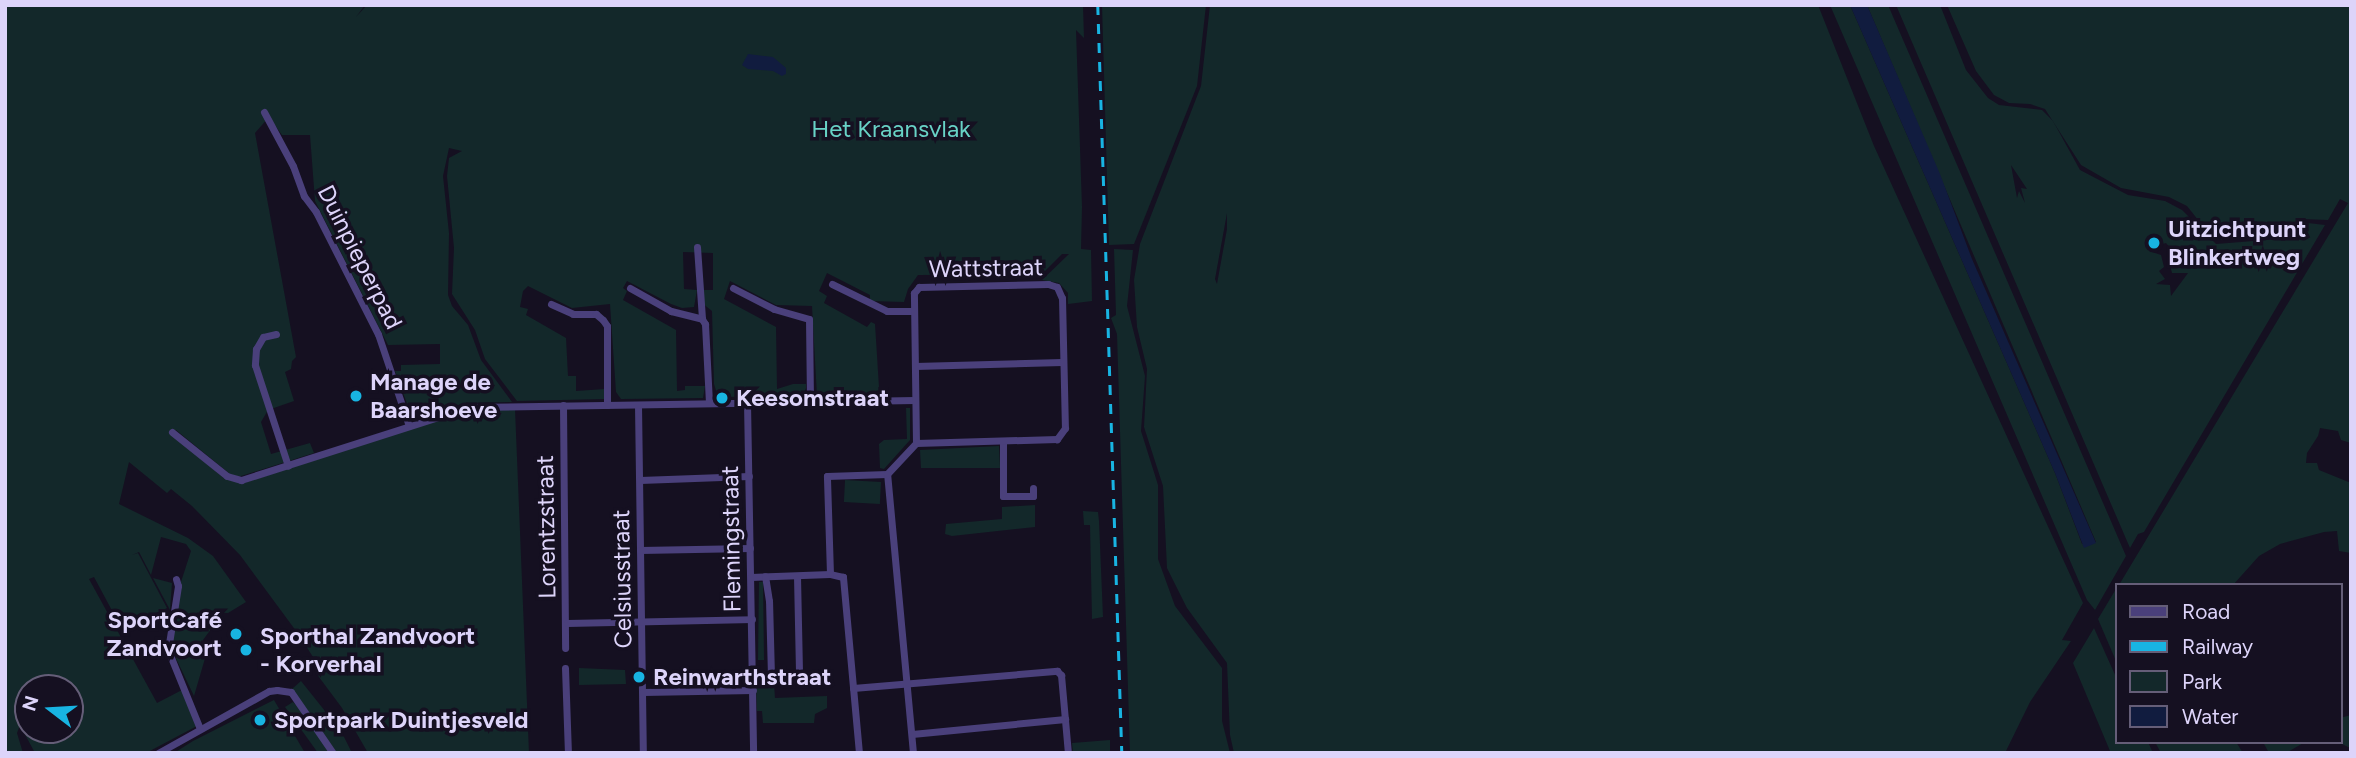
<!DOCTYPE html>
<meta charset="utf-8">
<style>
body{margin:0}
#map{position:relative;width:2356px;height:758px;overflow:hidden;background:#151021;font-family:Figtree,sans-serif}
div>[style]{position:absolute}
.green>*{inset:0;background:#13282a;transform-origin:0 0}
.water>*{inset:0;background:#111c3f}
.street>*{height:7px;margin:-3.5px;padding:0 3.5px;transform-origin:3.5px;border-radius:3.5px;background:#4a407b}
.rail>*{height:2.5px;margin-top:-1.25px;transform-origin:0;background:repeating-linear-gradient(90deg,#18b4e2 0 10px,transparent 0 19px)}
.dots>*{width:19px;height:19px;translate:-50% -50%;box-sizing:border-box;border:4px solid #151021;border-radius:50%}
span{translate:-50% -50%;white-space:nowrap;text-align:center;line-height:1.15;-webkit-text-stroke:7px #151021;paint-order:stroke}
.park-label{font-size:24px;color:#68d2c6}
.poi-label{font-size:24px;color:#ddd4fa;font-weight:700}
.left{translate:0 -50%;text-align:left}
.right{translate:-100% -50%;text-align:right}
.street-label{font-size:24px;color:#ddd4fa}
.frame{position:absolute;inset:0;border:7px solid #ddd4fa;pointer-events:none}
.legend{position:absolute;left:2115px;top:583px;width:228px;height:161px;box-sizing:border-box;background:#151021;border:2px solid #655e78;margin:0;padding:9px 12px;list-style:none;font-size:21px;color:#ddd4fa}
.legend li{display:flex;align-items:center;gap:14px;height:35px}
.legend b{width:35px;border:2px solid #655e78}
.north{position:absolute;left:14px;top:674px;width:70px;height:70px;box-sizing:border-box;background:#151021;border:2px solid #655e78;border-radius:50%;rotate:287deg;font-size:19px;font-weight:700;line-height:28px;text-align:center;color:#ddd4fa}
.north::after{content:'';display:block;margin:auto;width:24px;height:32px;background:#18b4e2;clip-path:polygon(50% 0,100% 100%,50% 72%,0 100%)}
</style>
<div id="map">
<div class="green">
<div style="clip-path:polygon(evenodd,5px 5px,365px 5px,356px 17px,367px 5px,1083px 5px,1084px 38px,1076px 30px,1082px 207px,1081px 249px,1091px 250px,1092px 301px,1068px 304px,1068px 293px,1059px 283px,1042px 280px,1069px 254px,1062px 254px,1042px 274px,918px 275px,908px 289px,904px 302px,870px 301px,870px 295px,827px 273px,819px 291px,827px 296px,824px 303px,867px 327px,871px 322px,875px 324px,879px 387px,887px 387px,887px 394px,817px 396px,812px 306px,776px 305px,730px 281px,724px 299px,776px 327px,777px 389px,793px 384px,806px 384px,806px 388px,803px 396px,718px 397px,714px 384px,712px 311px,702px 303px,701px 290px,713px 290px,713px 253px,683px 252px,684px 289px,697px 290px,694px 307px,682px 308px,671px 304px,627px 281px,623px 288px,627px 291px,623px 300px,676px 330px,677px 391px,685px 390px,685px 386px,705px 386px,703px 398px,621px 399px,616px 392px,610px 304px,572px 308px,528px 286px,523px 291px,520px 307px,528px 309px,526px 315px,566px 338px,568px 376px,576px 376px,576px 391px,605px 389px,605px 399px,517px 401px,485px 359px,475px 330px,452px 294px,454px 248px,447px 176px,449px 158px,462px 151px,449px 148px,443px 176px,449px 233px,448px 295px,452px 306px,468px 325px,481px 360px,512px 402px,465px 403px,413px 420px,395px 371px,401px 371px,401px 365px,440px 364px,440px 344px,388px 345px,315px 201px,310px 135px,282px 135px,269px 117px,255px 133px,296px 357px,292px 361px,291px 369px,285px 372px,294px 401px,268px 410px,261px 422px,271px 454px,310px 443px,314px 453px,238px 477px,230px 474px,176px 430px,171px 434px,225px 479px,244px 483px,470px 410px,515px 409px,529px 753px,368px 753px,342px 708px,316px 673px,313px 657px,299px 635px,240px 555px,192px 506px,171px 489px,167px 493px,129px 462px,119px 504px,188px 538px,213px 556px,246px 602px,228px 613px,212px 612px,214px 625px,203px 640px,206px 655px,194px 696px,172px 650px,179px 588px,191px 551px,186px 544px,161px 537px,151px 575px,139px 552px,132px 555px,138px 553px,167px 608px,123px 631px,94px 577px,89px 579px,157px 703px,182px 690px,197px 726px,146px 753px,35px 753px,20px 725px,17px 733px,23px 753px,5px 753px,5px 5px,28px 688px,70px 688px,70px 730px,28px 730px,28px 688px)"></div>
<div style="clip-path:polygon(1102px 5px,1206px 5px,1197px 86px,1134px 244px,1109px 245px)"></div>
<div style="clip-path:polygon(evenodd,1210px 5px,1818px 5px,1874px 146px,2083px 603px,2062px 640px,2071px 641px,2030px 702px,2005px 753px,1234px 753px,1230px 735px,1227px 663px,1187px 608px,1167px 568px,1163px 486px,1144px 427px,1147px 369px,1137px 327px,1134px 280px,1140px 244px,1201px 86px,1210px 5px,1227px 213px,1227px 229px,1217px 284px,1215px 279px,1227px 213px)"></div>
<div style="clip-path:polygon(1830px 5px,1850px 5px,2055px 473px,2082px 544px,2096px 542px,1867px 5px,1888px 5px,2126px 556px,2095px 610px,2087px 600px)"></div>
<div style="clip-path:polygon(evenodd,1896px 5px,1940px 5px,1966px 70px,1988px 98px,1999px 105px,2042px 110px,2053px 121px,2080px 170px,2128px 195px,2165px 201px,2182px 210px,2216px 244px,2279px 239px,2308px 223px,2325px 225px,2144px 532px,2138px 534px,2130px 548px,1896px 5px,2011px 165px,2027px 189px,2021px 188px,2025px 203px,2019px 191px,2017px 198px,2011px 165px,1896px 5px,2166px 243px,2175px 254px,2175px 258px,2168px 258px,2172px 273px,2188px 273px,2171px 296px,2170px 285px,2156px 284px,2165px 279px,2159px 271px,2164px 267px,2161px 255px,2149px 251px,2150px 247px,2162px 248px,2162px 244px,2166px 243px)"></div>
<div style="clip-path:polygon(1947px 5px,2351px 5px,2351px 443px,2341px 440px,2338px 431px,2320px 428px,2318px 436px,2307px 453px,2306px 463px,2317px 463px,2319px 470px,2351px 483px,2351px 553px,2339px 551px,2337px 531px,2324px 532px,2280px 544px,2259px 556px,2233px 585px,2119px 585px,2348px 203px,2340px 199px,2328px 220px,2303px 219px,2280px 234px,2222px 240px,2210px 235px,2187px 206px,2169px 197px,2121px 188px,2081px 165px,2045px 109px,2030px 104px,2009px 103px,1994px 95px,1976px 71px)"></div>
<div style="clip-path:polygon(1114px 249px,1133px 250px,1127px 306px,1145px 376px,1141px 431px,1158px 485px,1158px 559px,1175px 606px,1222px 668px,1222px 721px,1230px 753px,1130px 753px,1117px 334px,1111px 318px,1116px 315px)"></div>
<div style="clip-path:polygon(906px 408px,910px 408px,910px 440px,884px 469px,880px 468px,879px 444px,884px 440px,907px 439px)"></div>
<div style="clip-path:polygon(999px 446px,1000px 468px,921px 468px,920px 450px)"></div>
<div style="left:881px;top:482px;width:22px;height:36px;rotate:93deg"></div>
<div style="clip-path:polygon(1035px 505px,1035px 527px,952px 536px,945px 534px,946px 524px,1002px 519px,1002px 507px)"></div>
<div style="clip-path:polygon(1083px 511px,1098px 512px,1099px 521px,1103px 617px,1092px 619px,1090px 525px,1084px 525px)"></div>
<div style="clip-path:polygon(153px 578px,172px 583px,170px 610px)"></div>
<div style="clip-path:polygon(759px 582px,763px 582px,764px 660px,758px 660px)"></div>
<div style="clip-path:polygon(2116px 589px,2116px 661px,2098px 619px)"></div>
<div style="clip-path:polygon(2094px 628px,2116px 677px,2116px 742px,2148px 742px,2153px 753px,2110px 751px,2073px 663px)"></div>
<div style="clip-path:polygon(579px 668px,625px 670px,626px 684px,579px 685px)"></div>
<div style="clip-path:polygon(301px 681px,341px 731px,352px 753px,337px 753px,292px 689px)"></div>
<div style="clip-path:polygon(774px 684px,775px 698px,827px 696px,827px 708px,815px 714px,814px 723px,763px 723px,762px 711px,757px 711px,756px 685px)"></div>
<div style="clip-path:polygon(274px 700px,305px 753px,174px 753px,193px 741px)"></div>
<div style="clip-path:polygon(293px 702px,296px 705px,330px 753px,318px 753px,285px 707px)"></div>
<div style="clip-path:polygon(2351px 715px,2351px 747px,2348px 747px,2338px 742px,2340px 718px)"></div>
<div style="clip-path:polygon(1110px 740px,1110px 753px,1073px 753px,1072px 743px)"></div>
<div style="clip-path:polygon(2155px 742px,2236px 742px,2243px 753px,2161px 753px)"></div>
<div style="clip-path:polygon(2263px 742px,2305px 742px,2286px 753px,2269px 753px)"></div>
</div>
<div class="water">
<div style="clip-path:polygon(1850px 5px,1867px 5px,1940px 174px,1972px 259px,2096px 543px,2084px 548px,2055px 473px)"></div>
<div style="clip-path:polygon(748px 54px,773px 57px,786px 68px,786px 74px,782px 76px,773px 71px,748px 69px,742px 65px)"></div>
</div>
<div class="street">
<div style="left:264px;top:112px;width:61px;rotate:61.8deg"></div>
<div style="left:293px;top:166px;width:32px;rotate:70deg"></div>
<div style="left:304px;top:196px;width:20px;rotate:53deg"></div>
<div style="left:316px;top:212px;width:137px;rotate:63.1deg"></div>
<div style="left:378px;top:334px;width:97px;rotate:71.4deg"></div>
<div style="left:697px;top:247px;width:72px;rotate:86deg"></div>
<div style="left:702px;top:319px;width:6px;rotate:59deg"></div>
<div style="left:705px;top:324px;width:78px;rotate:87.1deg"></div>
<div style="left:832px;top:284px;width:61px;rotate:26.1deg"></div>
<div style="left:887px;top:311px;width:27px"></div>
<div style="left:630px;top:288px;width:47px;rotate:29.3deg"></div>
<div style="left:671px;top:311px;width:32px;rotate:14deg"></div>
<div style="left:733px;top:288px;width:46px;rotate:27.1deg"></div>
<div style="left:774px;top:309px;width:36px;rotate:16deg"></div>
<div style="left:809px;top:319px;width:82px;rotate:89.3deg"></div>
<div style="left:551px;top:304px;width:24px;rotate:24deg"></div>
<div style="left:573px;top:314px;width:23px"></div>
<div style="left:596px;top:314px;width:9px;rotate:41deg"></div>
<div style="left:603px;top:320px;width:7px;rotate:56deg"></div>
<div style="left:607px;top:326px;width:79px;rotate:90deg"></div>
<div style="left:276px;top:334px;width:13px;rotate:167deg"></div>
<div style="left:263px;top:337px;width:14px;rotate:120deg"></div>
<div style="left:256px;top:349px;width:16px;rotate:94deg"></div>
<div style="left:255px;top:365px;width:106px;rotate:71.9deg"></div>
<div style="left:915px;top:366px;width:147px;rotate:-1.6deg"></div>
<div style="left:747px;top:402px;width:351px;rotate:89deg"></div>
<div style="left:563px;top:405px;width:243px;rotate:89.5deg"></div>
<div style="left:638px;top:405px;width:348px;rotate:89.2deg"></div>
<div style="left:172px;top:432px;width:70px;rotate:38.7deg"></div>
<div style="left:227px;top:476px;width:15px;rotate:16deg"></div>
<div style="left:241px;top:480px;width:240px;rotate:-17.7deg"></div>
<div style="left:470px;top:407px;width:445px;rotate:-0.9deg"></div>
<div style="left:1003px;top:441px;width:55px;rotate:90deg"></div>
<div style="left:1003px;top:496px;width:30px"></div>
<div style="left:1033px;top:496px;width:8px;rotate:-90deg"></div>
<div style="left:640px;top:480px;width:109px;rotate:-2.1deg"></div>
<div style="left:640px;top:550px;width:110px;rotate:-1deg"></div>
<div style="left:797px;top:576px;width:94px;rotate:88.8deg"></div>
<div style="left:751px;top:577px;width:79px;rotate:-2.2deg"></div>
<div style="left:176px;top:579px;width:7px;rotate:74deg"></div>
<div style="left:178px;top:586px;width:65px;rotate:98.9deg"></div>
<div style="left:168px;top:650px;width:85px;rotate:67.9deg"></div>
<div style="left:567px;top:623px;width:185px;rotate:-1.2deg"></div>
<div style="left:565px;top:668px;width:85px;rotate:88deg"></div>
<div style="left:752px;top:675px;width:19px;rotate:3deg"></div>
<div style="left:771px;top:676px;width:75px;rotate:-91.5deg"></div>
<div style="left:769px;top:601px;width:25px;rotate:-99deg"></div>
<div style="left:853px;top:688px;width:205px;rotate:-4.8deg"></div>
<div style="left:1057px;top:671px;width:6px;rotate:45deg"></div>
<div style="left:1061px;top:675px;width:78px;rotate:84.9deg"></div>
<div style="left:643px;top:692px;width:110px;rotate:-1deg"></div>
<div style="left:912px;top:734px;width:154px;rotate:-5.6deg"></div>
<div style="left:158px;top:753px;width:127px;rotate:-29.2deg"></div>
<div style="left:269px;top:691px;width:8px;rotate:-7deg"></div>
<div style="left:277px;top:690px;width:14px;rotate:8deg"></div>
<div style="left:291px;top:692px;width:74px;rotate:55.5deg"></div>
<div style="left:859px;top:753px;width:177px;rotate:-95.2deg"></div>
<div style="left:843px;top:577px;width:13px;rotate:-167deg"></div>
<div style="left:830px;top:574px;width:98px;rotate:-91.8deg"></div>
<div style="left:827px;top:476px;width:60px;rotate:-1.9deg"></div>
<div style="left:913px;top:753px;width:280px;rotate:-95.3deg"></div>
<div style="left:887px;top:474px;width:42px;rotate:-46.9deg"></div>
<div style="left:916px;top:443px;width:150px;rotate:-90.8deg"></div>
<div style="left:914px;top:293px;width:8px;rotate:-50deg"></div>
<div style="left:919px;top:287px;width:129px;rotate:-1.3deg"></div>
<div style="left:1048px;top:284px;width:9px;rotate:18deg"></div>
<div style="left:1057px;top:287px;width:12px;rotate:66deg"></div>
<div style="left:1062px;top:298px;width:130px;rotate:88.7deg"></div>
<div style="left:1065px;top:428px;width:14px;rotate:126deg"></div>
<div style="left:1057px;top:439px;width:141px;rotate:178.4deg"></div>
</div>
<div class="rail">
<div style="left:1098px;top:5px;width:748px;rotate:88.16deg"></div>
</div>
<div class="dots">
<div style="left:2154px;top:243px;background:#18b4e2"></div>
<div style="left:356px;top:396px;background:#18b4e2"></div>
<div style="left:722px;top:398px;background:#18b4e2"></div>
<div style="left:236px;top:634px;background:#18b4e2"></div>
<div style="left:246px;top:650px;background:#18b4e2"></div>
<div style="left:639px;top:677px;background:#18b4e2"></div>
<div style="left:260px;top:720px;background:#18b4e2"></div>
</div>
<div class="park-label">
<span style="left:891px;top:129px">Het Kraansvlak</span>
</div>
<div class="poi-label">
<span class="left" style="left:2168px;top:243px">Uitzichtpunt<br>Blinkertweg</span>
<span class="left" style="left:370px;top:396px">Manage de<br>Baarshoeve</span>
<span class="left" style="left:736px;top:398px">Keesomstraat</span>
<span class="right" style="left:222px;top:634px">SportCafé<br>Zandvoort</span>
<span class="left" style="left:260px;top:650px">Sporthal Zandvoort<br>- Korverhal</span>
<span class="left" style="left:653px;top:677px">Reinwarthstraat</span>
<span class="left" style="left:274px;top:720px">Sportpark Duintjesveld</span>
</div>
<div class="street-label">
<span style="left:360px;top:257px;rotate:63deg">Duinpieperpad</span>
<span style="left:986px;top:268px;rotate:-1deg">Wattstraat</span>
<span style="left:546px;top:527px;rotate:-91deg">Lorentzstraat</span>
<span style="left:731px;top:539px;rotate:-91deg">Flemingstraat</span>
<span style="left:622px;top:579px;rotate:-91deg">Celsiusstraat</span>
</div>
<div class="frame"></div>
<ul class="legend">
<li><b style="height:9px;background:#4a407b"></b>Road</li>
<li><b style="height:9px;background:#18b4e2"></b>Railway</li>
<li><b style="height:19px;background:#13282a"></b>Park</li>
<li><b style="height:19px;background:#111c3f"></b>Water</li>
</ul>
<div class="north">N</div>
</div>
